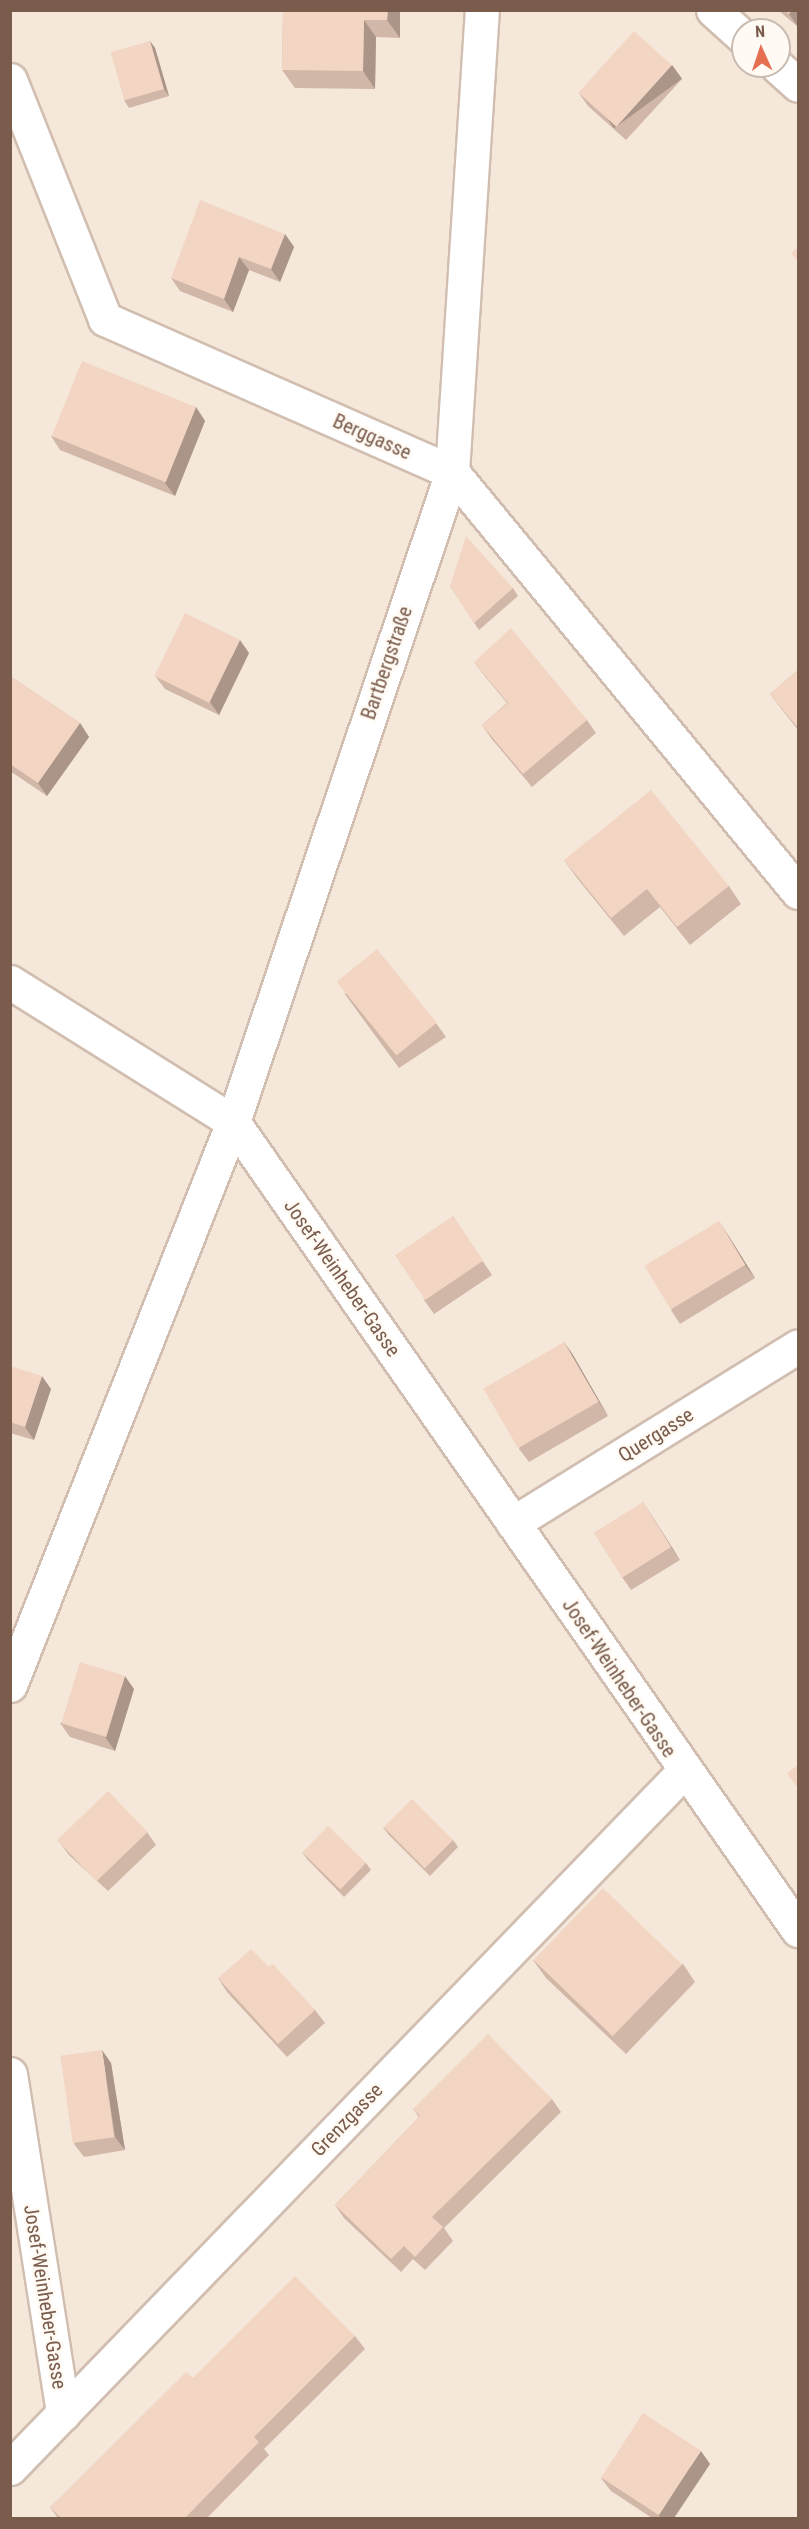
<!DOCTYPE html>
<meta charset="utf-8">
<style>
body{margin:0}
#map{position:relative;width:809px;height:2529px;overflow:hidden;background:#fdf6ec;font-family:"Roboto Condensed",sans-serif}
div>[style]{position:absolute}
.residential>*{inset:0;background:#f5e8da}
.roads{filter:drop-shadow(2px 0 #d1beb0) drop-shadow(-2px 0 #d1beb0) drop-shadow(0 2px #d1beb0) drop-shadow(0 -2px #d1beb0)}
.minor>*{height:33px;margin:-16.5px;padding:0 16.5px;transform-origin:16.5px;border-radius:16.5px;background:#fff}
.wall>*{inset:0;background:#d1b7a8}
.shaded-wall>*{inset:0;background:#aa9588;transform-origin:0 0}
.building>*{inset:0;background:#f3d5c3;transform-origin:0 0}
span{translate:-50% -50%;white-space:nowrap;text-align:center;line-height:1.15;-webkit-text-stroke:5px #fffaf3;paint-order:stroke}
.street-label{font-size:20px;color:#7a5c4d}
.frame{position:absolute;inset:0;border:12px solid #7a5c4d;pointer-events:none}
.north{position:absolute;left:731px;top:18px;width:60px;height:60px;box-sizing:border-box;background:#fffaf3;border:2px solid #cabbb1;border-radius:50%;rotate:357deg;font-size:16px;font-weight:700;line-height:24px;text-align:center;color:#7a5c4d}
.north::after{content:'';display:block;margin:auto;width:21px;height:27px;background:#e76f51;clip-path:polygon(50% 0,100% 100%,50% 72%,0 100%)}
</style>
<div id="map">
<div class="residential">
<div style="clip-path:polygon(evenodd,11px 11px,798px 11px,798px 2518px,11px 2518px,11px 11px,743px 30px,779px 30px,779px 66px,743px 66px,743px 30px)"></div>
</div>
<div class="roads">
<div class="minor">
<div style="left:713px;top:10px;width:40px;rotate:42deg"></div>
<div style="left:777px;top:66px;width:28px;rotate:42deg"></div>
<div style="left:10px;top:80px;width:257px;rotate:68.3deg"></div>
<div style="left:105px;top:319px;width:379px;rotate:23.8deg"></div>
<div style="left:452px;top:472px;width:463px;rotate:-86.3deg"></div>
<div style="left:10px;top:982px;width:263px;rotate:32.1deg"></div>
<div style="left:233px;top:1122px;width:686px;rotate:-71.38deg"></div>
<div style="left:452px;top:472px;width:544px;rotate:50.52deg"></div>
<div style="left:513px;top:1523px;width:335px;rotate:-31.8deg"></div>
<div style="left:10px;top:1685px;width:606px;rotate:-68.39deg"></div>
<div style="left:233px;top:1122px;width:986px;rotate:55.04deg"></div>
<div style="left:10px;top:2074px;width:344px;rotate:81.1deg"></div>
<div style="left:10px;top:2468px;width:968px;rotate:-45.96deg"></div>
</div>
</div>
<div class="wall">
<div style="clip-path:polygon(283px 10px,400px 10px,400px 38px,376px 37px,375px 89px,295px 88px,282px 70px)"></div>
<div style="clip-path:polygon(778px 10px,798px 10px,798px 27px)"></div>
<div style="clip-path:polygon(150px 41px,155px 48px,169px 96px,129px 108px,124px 100px)"></div>
<div style="clip-path:polygon(672px 65px,682px 79px,626px 140px,588px 106px,579px 93px)"></div>
<div style="clip-path:polygon(285px 234px,294px 247px,280px 282px,249px 270px,233px 312px,180px 291px,171px 278px)"></div>
<div style="clip-path:polygon(196px 407px,205px 421px,175px 496px,60px 450px,51px 436px)"></div>
<div style="clip-path:polygon(450px 586px,513px 588px,518px 596px,479px 630px)"></div>
<div style="clip-path:polygon(249px 653px,219px 715px,165px 689px,155px 676px)"></div>
<div style="clip-path:polygon(474px 662px,587px 720px,596px 733px,532px 787px,491px 738px,482px 725px,507px 703px,484px 675px)"></div>
<div style="clip-path:polygon(798px 670px,798px 730px,780px 707px,770px 694px)"></div>
<div style="clip-path:polygon(10px 676px,80px 723px,89px 737px,47px 796px,10px 771px)"></div>
<div style="clip-path:polygon(564px 860px,729px 886px,741px 904px,690px 945px,660px 907px,624px 936px,577px 878px)"></div>
<div style="clip-path:polygon(344px 993px,436px 1023px,446px 1037px,399px 1068px)"></div>
<div style="clip-path:polygon(453px 1216px,492px 1275px,434px 1314px,424px 1300px)"></div>
<div style="clip-path:polygon(728px 1235px,755px 1278px,680px 1324px,671px 1310px)"></div>
<div style="clip-path:polygon(564px 1342px,573px 1355px,608px 1416px,529px 1462px,519px 1449px)"></div>
<div style="clip-path:polygon(10px 1366px,51px 1389px,34px 1440px,10px 1433px)"></div>
<div style="clip-path:polygon(643px 1502px,680px 1560px,631px 1590px,622px 1577px)"></div>
<div style="clip-path:polygon(134px 1689px,115px 1751px,70px 1737px,60px 1723px)"></div>
<div style="clip-path:polygon(383px 1827px,453px 1840px,458px 1847px,430px 1876px,388px 1834px)"></div>
<div style="clip-path:polygon(147px 1832px,156px 1845px,108px 1891px,69px 1855px,59px 1842px)"></div>
<div style="clip-path:polygon(302px 1852px,366px 1863px,371px 1870px,344px 1897px,307px 1859px)"></div>
<div style="clip-path:polygon(533px 1960px,683px 1964px,695px 1982px,626px 2054px,546px 1978px)"></div>
<div style="clip-path:polygon(269px 1967px,315px 2010px,325px 2023px,287px 2057px,227px 1992px,218px 1978px)"></div>
<div style="clip-path:polygon(111px 2063px,125px 2150px,84px 2157px,74px 2144px)"></div>
<div style="clip-path:polygon(552px 2099px,561px 2112px,444px 2228px,453px 2241px,425px 2270px,413px 2259px,401px 2272px,344px 2218px,335px 2205px,419px 2117px,413px 2109px)"></div>
<div style="clip-path:polygon(355px 2336px,365px 2349px,264px 2449px,269px 2455px,207px 2518px,58px 2518px,50px 2507px,193px 2378px)"></div>
<div style="clip-path:polygon(710px 2464px,674px 2518px,652px 2518px,611px 2491px,601px 2478px)"></div>
</div>
<div class="shaded-wall">
<div style="clip-path:polygon(388px 10px,400px 10px,400px 38px,387px 20px)"></div>
<div style="clip-path:polygon(792px 10px,798px 10px,798px 27px,789px 14px)"></div>
<div style="clip-path:polygon(364px 20px,376px 37px,375px 89px,363px 71px)"></div>
<div style="clip-path:polygon(150px 41px,155px 48px,169px 96px,164px 89px)"></div>
<div style="left:672px;top:65px;width:17px;height:84px;rotate:54deg"></div>
<div style="clip-path:polygon(285px 234px,294px 247px,280px 282px,271px 269px)"></div>
<div style="clip-path:polygon(239px 257px,249px 270px,233px 312px,224px 299px)"></div>
<div style="clip-path:polygon(196px 407px,205px 421px,175px 496px,165px 483px)"></div>
<div style="clip-path:polygon(240px 640px,249px 653px,219px 715px,210px 702px)"></div>
<div style="clip-path:polygon(80px 723px,89px 737px,47px 796px,38px 783px)"></div>
<div style="clip-path:polygon(719px 1221px,728px 1235px,755px 1278px,745px 1265px)"></div>
<div style="clip-path:polygon(564px 1342px,573px 1355px,608px 1416px,599px 1402px)"></div>
<div style="clip-path:polygon(42px 1376px,51px 1389px,34px 1440px,25px 1427px)"></div>
<div style="clip-path:polygon(643px 1502px,652px 1516px,680px 1560px,671px 1547px)"></div>
<div style="clip-path:polygon(125px 1676px,134px 1689px,115px 1751px,105px 1737px)"></div>
<div style="clip-path:polygon(102px 2050px,111px 2063px,125px 2150px,115px 2137px)"></div>
<div style="clip-path:polygon(701px 2451px,710px 2464px,674px 2518px,661px 2518px,658px 2515px)"></div>
</div>
<div class="building">
<div style="clip-path:polygon(283px 10px,388px 10px,387px 20px,364px 20px,363px 71px,282px 70px)"></div>
<div style="clip-path:polygon(785px 10px,792px 10px,789px 14px)"></div>
<div style="left:634px;top:31px;width:51px;height:83px;rotate:42deg"></div>
<div style="left:150px;top:41px;width:50px;height:41px;rotate:74deg"></div>
<div style="clip-path:polygon(200px 200px,285px 234px,271px 269px,239px 257px,224px 299px,171px 278px)"></div>
<div style="clip-path:polygon(798px 247px,798px 262px,791px 253px)"></div>
<div style="left:82px;top:361px;width:123px;height:81px;rotate:22deg"></div>
<div style="clip-path:polygon(466px 536px,513px 588px,474px 623px,450px 586px)"></div>
<div style="left:185px;top:613px;width:61px;height:70px;rotate:26deg"></div>
<div style="clip-path:polygon(511px 628px,587px 720px,523px 774px,482px 725px,508px 703px,474px 662px)"></div>
<div style="clip-path:polygon(798px 670px,798px 728px,770px 694px)"></div>
<div style="clip-path:polygon(10px 676px,80px 723px,38px 783px,10px 764px)"></div>
<div style="clip-path:polygon(651px 790px,729px 886px,677px 927px,647px 889px,611px 918px,564px 860px)"></div>
<div style="left:377px;top:949px;width:95px;height:52px;rotate:51deg"></div>
<div style="left:453px;top:1216px;width:54px;height:70px;rotate:56deg"></div>
<div style="left:719px;top:1221px;width:51px;height:87px;rotate:59deg"></div>
<div style="left:564px;top:1342px;width:69px;height:93px;rotate:60deg"></div>
<div style="clip-path:polygon(10px 1366px,42px 1376px,25px 1427px,10px 1422px)"></div>
<div style="left:643px;top:1502px;width:53px;height:58px;rotate:58deg"></div>
<div style="left:80px;top:1662px;width:47px;height:64px;rotate:17deg"></div>
<div style="clip-path:polygon(798px 1765px,798px 1789px,787px 1773px)"></div>
<div style="left:108px;top:1791px;width:57px;height:71px;rotate:46deg"></div>
<div style="left:412px;top:1799px;width:58px;height:40px;rotate:45deg"></div>
<div style="left:328px;top:1826px;width:53px;height:37px;rotate:44deg"></div>
<div style="left:603px;top:1888px;width:110px;height:100px;rotate:44deg"></div>
<div style="clip-path:polygon(251px 1949px,269px 1967px,273px 1964px,315px 2010px,278px 2044px,218px 1978px)"></div>
<div style="clip-path:polygon(488px 2034px,552px 2099px,432px 2217px,443px 2227px,415px 2257px,404px 2246px,391px 2259px,335px 2205px,420px 2116px,413px 2109px)"></div>
<div style="left:102px;top:2050px;width:88px;height:42px;rotate:82deg"></div>
<div style="clip-path:polygon(295px 2276px,355px 2336px,254px 2437px,259px 2442px,185px 2518px,61px 2518px,50px 2507px,186px 2372px,193px 2378px)"></div>
<div style="left:643px;top:2413px;width:69px;height:77px;rotate:33deg"></div>
</div>
<div class="street-label">
<span style="left:372px;top:437px;rotate:24deg">Berggasse</span>
<span style="left:387px;top:663px;rotate:-71deg">Bartbergstraße</span>
<span style="left:342px;top:1278px;rotate:55deg">Josef-Weinheber-Gasse</span>
<span style="left:656px;top:1435px;rotate:-32deg">Quergasse</span>
<span style="left:619px;top:1678px;rotate:56deg">Josef-Weinheber-Gasse</span>
<span style="left:347px;top:2120px;rotate:-46deg">Grenzgasse</span>
<span style="left:45px;top:2297px;rotate:81deg">Josef-Weinheber-Gasse</span>
</div>
<div class="frame"></div>
<div class="north">N</div>
</div>
